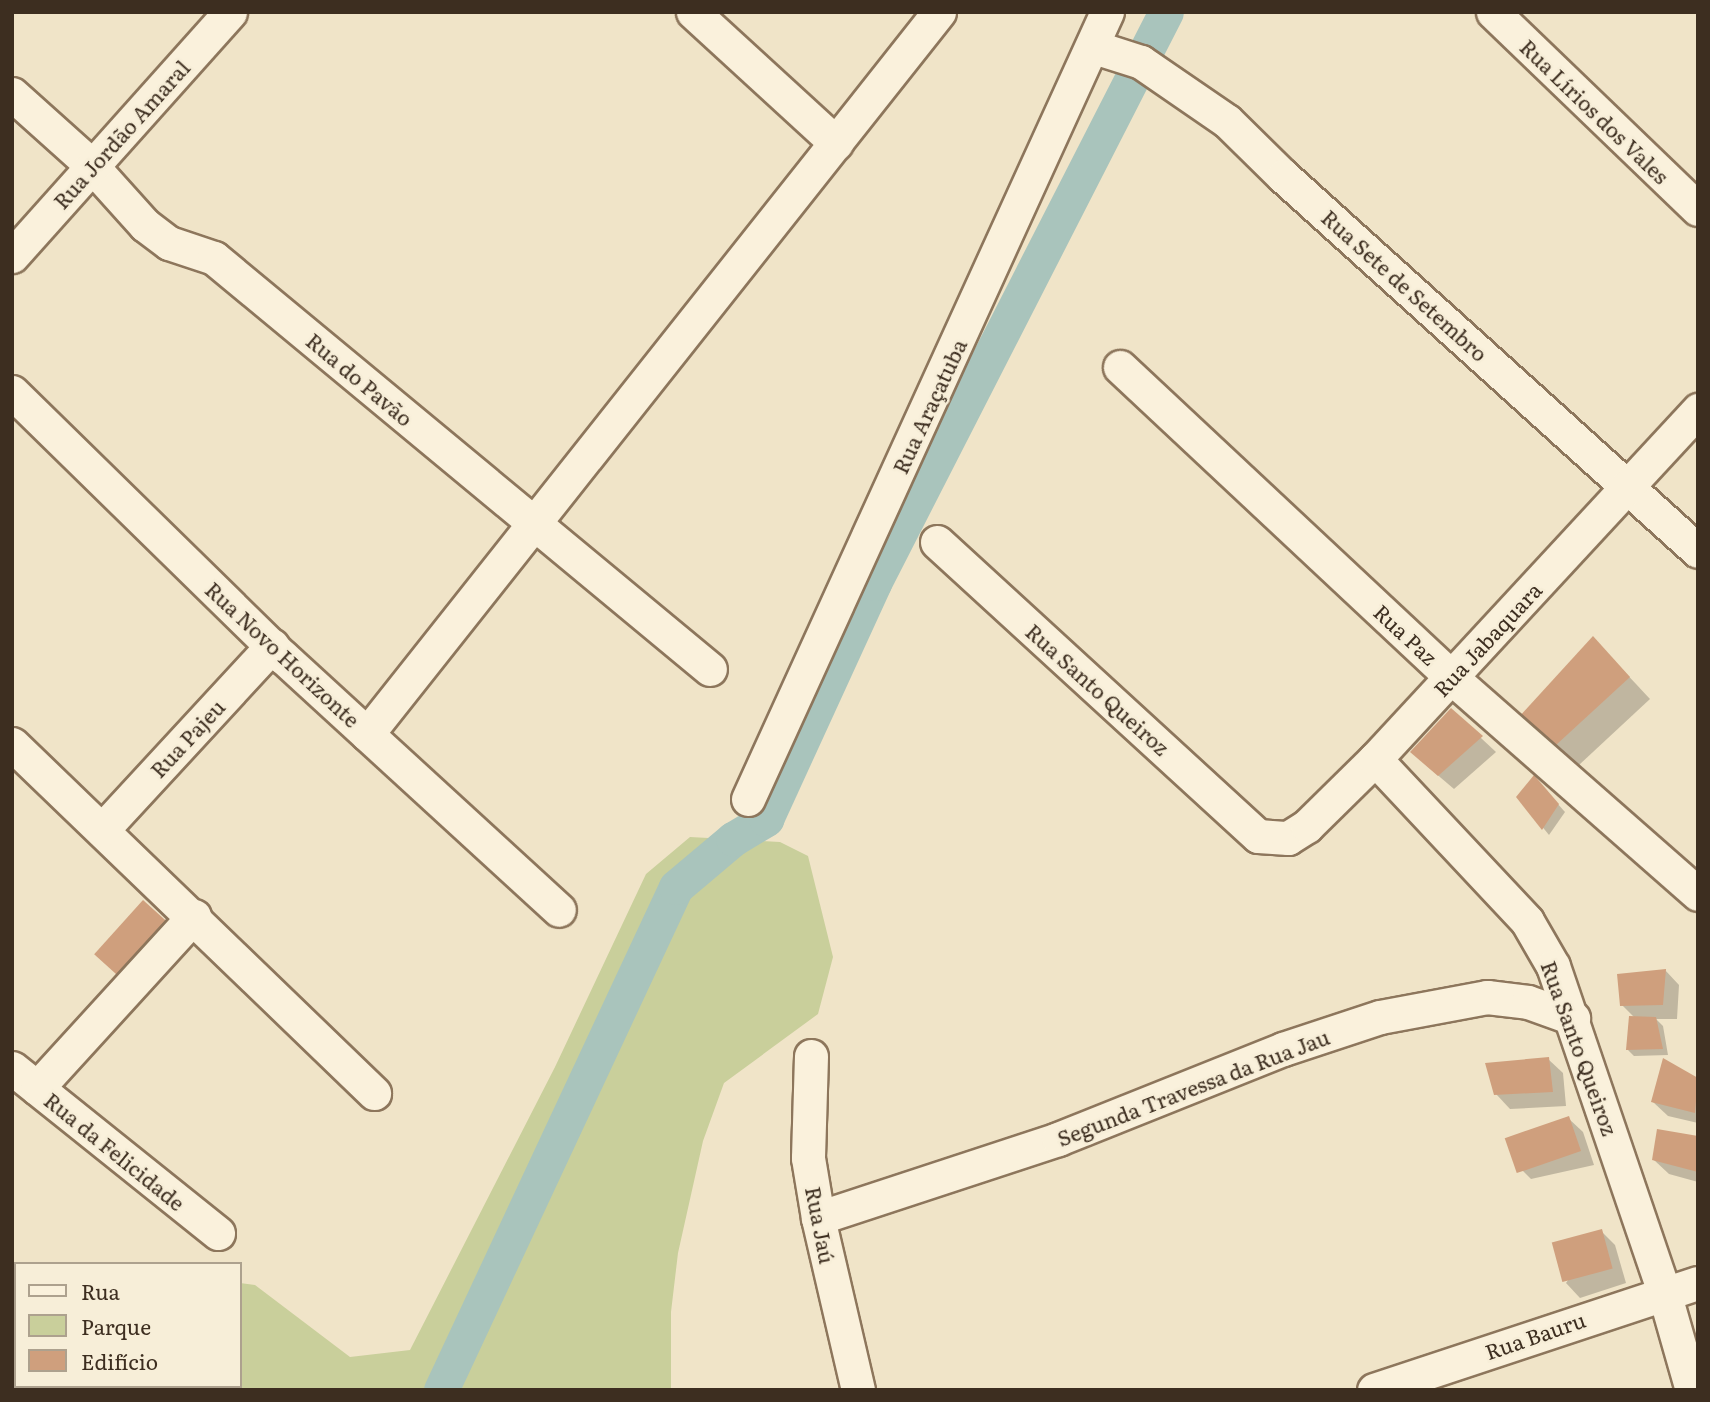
<!DOCTYPE html>
<meta charset="utf-8">
<style>
body{margin:0}
#map{position:relative;width:1710px;height:1402px;overflow:hidden;background:#f0e4c8;font-family:Literata,serif}
div>[style]{position:absolute}
.green>*{inset:0;background:#c9cf9b}
.shadow>*{inset:0;background:#0003;transform-origin:0 0}
.canal>*{height:35px;margin:-17.5px;padding:0 17.5px;transform-origin:17.5px;border-radius:17.5px;background:#a9c4bc}
.building>*{inset:0;background:#cf9f7d;transform-origin:0 0}
.roads{filter:drop-shadow(2px 0 #8d765c) drop-shadow(-2px 0 #8d765c) drop-shadow(0 2px #8d765c) drop-shadow(0 -2px #8d765c)}
.minor>*{height:33px;margin:-16.5px;padding:0 16.5px;transform-origin:16.5px;border-radius:16.5px;background:#faf1dc}
span{translate:-50% -50%;white-space:nowrap;text-align:center;line-height:1.15;-webkit-text-stroke:5px #f7eed8;paint-order:stroke}
.street-label{font-size:21px;color:#3d2e20}
.frame{position:absolute;inset:0;border:14px solid #3d2e20;pointer-events:none}
.legend{position:absolute;left:14px;top:1262px;width:228px;height:126px;box-sizing:border-box;background:#f7eed8;border:2px solid #ada18e;margin:0;padding:9px 12px;list-style:none;font-size:21px;color:#3d2e20}
.legend li{display:flex;align-items:center;gap:14px;height:35px}
.legend b{width:35px;border:2px solid #ada18e}
</style>
<div id="map">
<div class="green">
<div style="clip-path:polygon(690px 837px,780px 842px,808px 856px,833px 957px,818px 1014px,724px 1083px,703px 1141px,678px 1253px,671px 1312px,671px 1390px,172px 1390px,172px 1386px,240px 1386px,240px 1283px,255px 1285px,350px 1357px,410px 1350px,555px 1067px,646px 874px)"></div>
</div>
<div class="shadow">
<div style="clip-path:polygon(1593px 638px,1650px 699px,1579px 765px,1543px 738px,1521px 717px)"></div>
<div style="clip-path:polygon(1452px 711px,1496px 752px,1454px 789px,1427px 766px)"></div>
<div style="clip-path:polygon(1540px 784px,1565px 812px,1549px 835px,1518px 797px)"></div>
<div style="clip-path:polygon(1665px 970px,1679px 985px,1677px 1019px,1656px 1019px,1663px 1026px,1668px 1055px,1634px 1056px,1628px 1050px,1635px 1018px,1622px 1005px)"></div>
<div style="clip-path:polygon(1548px 1059px,1563px 1073px,1566px 1106px,1510px 1109px,1496px 1094px)"></div>
<div style="clip-path:polygon(1698px 1080px,1698px 1123px,1668px 1116px,1653px 1102px)"></div>
<div style="clip-path:polygon(1568px 1118px,1583px 1132px,1594px 1165px,1531px 1179px,1517px 1165px)"></div>
<div style="clip-path:polygon(1698px 1137px,1698px 1182px,1669px 1174px,1654px 1160px)"></div>
<div style="clip-path:polygon(1601px 1231px,1615px 1245px,1626px 1283px,1580px 1298px,1566px 1283px)"></div>
<div style="left:37px;top:1386px;width:67px;height:4px"></div>
</div>
<div class="canal">
<div style="left:441px;top:1390px;width:555px;rotate:-64.96deg"></div>
<div style="left:676px;top:887px;width:75px;rotate:-40.1deg"></div>
<div style="left:733px;top:839px;width:39px;rotate:-31deg"></div>
<div style="left:766px;top:819px;width:260px;rotate:-65.4deg"></div>
<div style="left:874px;top:583px;width:641px;rotate:-62.92deg"></div>
</div>
<div class="building">
<div style="clip-path:polygon(1593px 636px,1630px 677px,1556px 745px,1519px 717px)"></div>
<div style="clip-path:polygon(1451px 708px,1483px 736px,1438px 776px,1410px 752px)"></div>
<div style="clip-path:polygon(1534px 775px,1559px 804px,1542px 830px,1516px 797px)"></div>
<div style="left:143px;top:900px;width:38px;height:73px;rotate:42deg"></div>
<div style="clip-path:polygon(1666px 969px,1663px 1005px,1620px 1006px,1617px 974px)"></div>
<div style="clip-path:polygon(1629px 1016px,1656px 1017px,1663px 1049px,1626px 1050px)"></div>
<div style="clip-path:polygon(1549px 1057px,1553px 1092px,1494px 1095px,1485px 1063px)"></div>
<div style="clip-path:polygon(1663px 1058px,1698px 1078px,1695px 1113px,1651px 1102px)"></div>
<div style="left:1569px;top:1116px;width:37px;height:68px;rotate:71deg"></div>
<div style="clip-path:polygon(1657px 1129px,1698px 1136px,1698px 1172px,1652px 1160px)"></div>
<div style="left:1602px;top:1229px;width:41px;height:52px;rotate:75deg"></div>
<div style="left:35px;top:1386px;width:51px;height:4px"></div>
</div>
<div class="roads">
<div class="minor">
<div style="left:693px;top:12px;width:194px;rotate:42.5deg"></div>
<div style="left:1493px;top:12px;width:284px;rotate:43.9deg"></div>
<div style="left:1094px;top:47px;width:49px;rotate:17.7deg"></div>
<div style="left:1141px;top:62px;width:104px;rotate:34.5deg"></div>
<div style="left:1227px;top:121px;width:78px;rotate:44.5deg"></div>
<div style="left:1283px;top:176px;width:559px;rotate:42.1deg"></div>
<div style="left:12px;top:94px;width:106px;rotate:41.9deg"></div>
<div style="left:91px;top:165px;width:81px;rotate:48deg"></div>
<div style="left:145px;top:225px;width:30px;rotate:37deg"></div>
<div style="left:169px;top:243px;width:47px;rotate:18.4deg"></div>
<div style="left:214px;top:258px;width:644px;rotate:39.65deg"></div>
<div style="left:12px;top:256px;width:327px;rotate:-48.2deg"></div>
<div style="left:1120px;top:367px;width:455px;rotate:43.1deg"></div>
<div style="left:1452px;top:678px;width:327px;rotate:41.3deg"></div>
<div style="left:12px;top:392px;width:379px;rotate:44.4deg"></div>
<div style="left:283px;top:657px;width:374px;rotate:42.5deg"></div>
<div style="left:937px;top:542px;width:435px;rotate:42.5deg"></div>
<div style="left:1258px;top:836px;width:30px;rotate:4deg"></div>
<div style="left:1288px;top:838px;width:22px;rotate:-32deg"></div>
<div style="left:1307px;top:826px;width:95px;rotate:-44.6deg"></div>
<div style="left:1375px;top:759px;width:476px;rotate:-47.2deg"></div>
<div style="left:367px;top:734px;width:921px;rotate:-51.61deg"></div>
<div style="left:12px;top:744px;width:503px;rotate:43.95deg"></div>
<div style="left:1375px;top:759px;width:222px;rotate:46.8deg"></div>
<div style="left:1527px;top:921px;width:52px;rotate:60deg"></div>
<div style="left:1553px;top:966px;width:344px;rotate:71.2deg"></div>
<div style="left:1664px;top:1292px;width:102px;rotate:74.1deg"></div>
<div style="left:748px;top:799px;width:865px;rotate:-65.48deg"></div>
<div style="left:102px;top:830px;width:251px;rotate:-47.3deg"></div>
<div style="left:811px;top:1056px;width:102px;rotate:91.7deg"></div>
<div style="left:808px;top:1158px;width:61px;rotate:80.5deg"></div>
<div style="left:818px;top:1218px;width:177px;rotate:76.9deg"></div>
<div style="left:12px;top:1068px;width:264px;rotate:38.7deg"></div>
<div style="left:37px;top:1088px;width:233px;rotate:-47.6deg"></div>
<div style="left:818px;top:1218px;width:253px;rotate:-18.2deg"></div>
<div style="left:1058px;top:1139px;width:242px;rotate:-21.8deg"></div>
<div style="left:1283px;top:1049px;width:102px;rotate:-18.3deg"></div>
<div style="left:1380px;top:1017px;width:109px;rotate:-10.6deg"></div>
<div style="left:1487px;top:997px;width:41px;rotate:7deg"></div>
<div style="left:1528px;top:1002px;width:48px;rotate:19.6deg"></div>
<div style="left:1374px;top:1390px;width:341px;rotate:-18.3deg"></div>
</div>
</div>
<div class="street-label">
<span style="left:1595px;top:111px;rotate:44deg">Rua Lírios dos Vales</span>
<span style="left:121px;top:134px;rotate:-48deg">Rua Jordão Amaral</span>
<span style="left:1405px;top:285px;rotate:42deg">Rua Sete de Setembro</span>
<span style="left:360px;top:379px;rotate:40deg">Rua do Pavão</span>
<span style="left:929px;top:406px;rotate:-65deg">Rua Araçatuba</span>
<span style="left:1406px;top:634px;rotate:43deg">Rua Paz</span>
<span style="left:1487px;top:639px;rotate:-47deg">Rua Jabaquara</span>
<span style="left:283px;top:654px;rotate:43deg">Rua Novo Horizonte</span>
<span style="left:1098px;top:689px;rotate:42deg">Rua Santo Queiroz</span>
<span style="left:187px;top:738px;rotate:-47deg">Rua Pajeu</span>
<span style="left:1580px;top:1048px;rotate:70deg">Rua Santo Queiroz</span>
<span style="left:1193px;top:1087px;rotate:-21deg">Segunda Travessa da Rua Jau</span>
<span style="left:115px;top:1151px;rotate:39deg">Rua da Felicidade</span>
<span style="left:821px;top:1225px;rotate:79deg">Rua Jaú</span>
<span style="left:1535px;top:1335px;rotate:-19deg">Rua Bauru</span>
</div>
<div class="frame"></div>
<ul class="legend">
<li><b style="height:9px;background:#faf1dc"></b>Rua</li>
<li><b style="height:19px;background:#c9cf9b"></b>Parque</li>
<li><b style="height:19px;background:#cf9f7d"></b>Edifício</li>
</ul>
</div>
